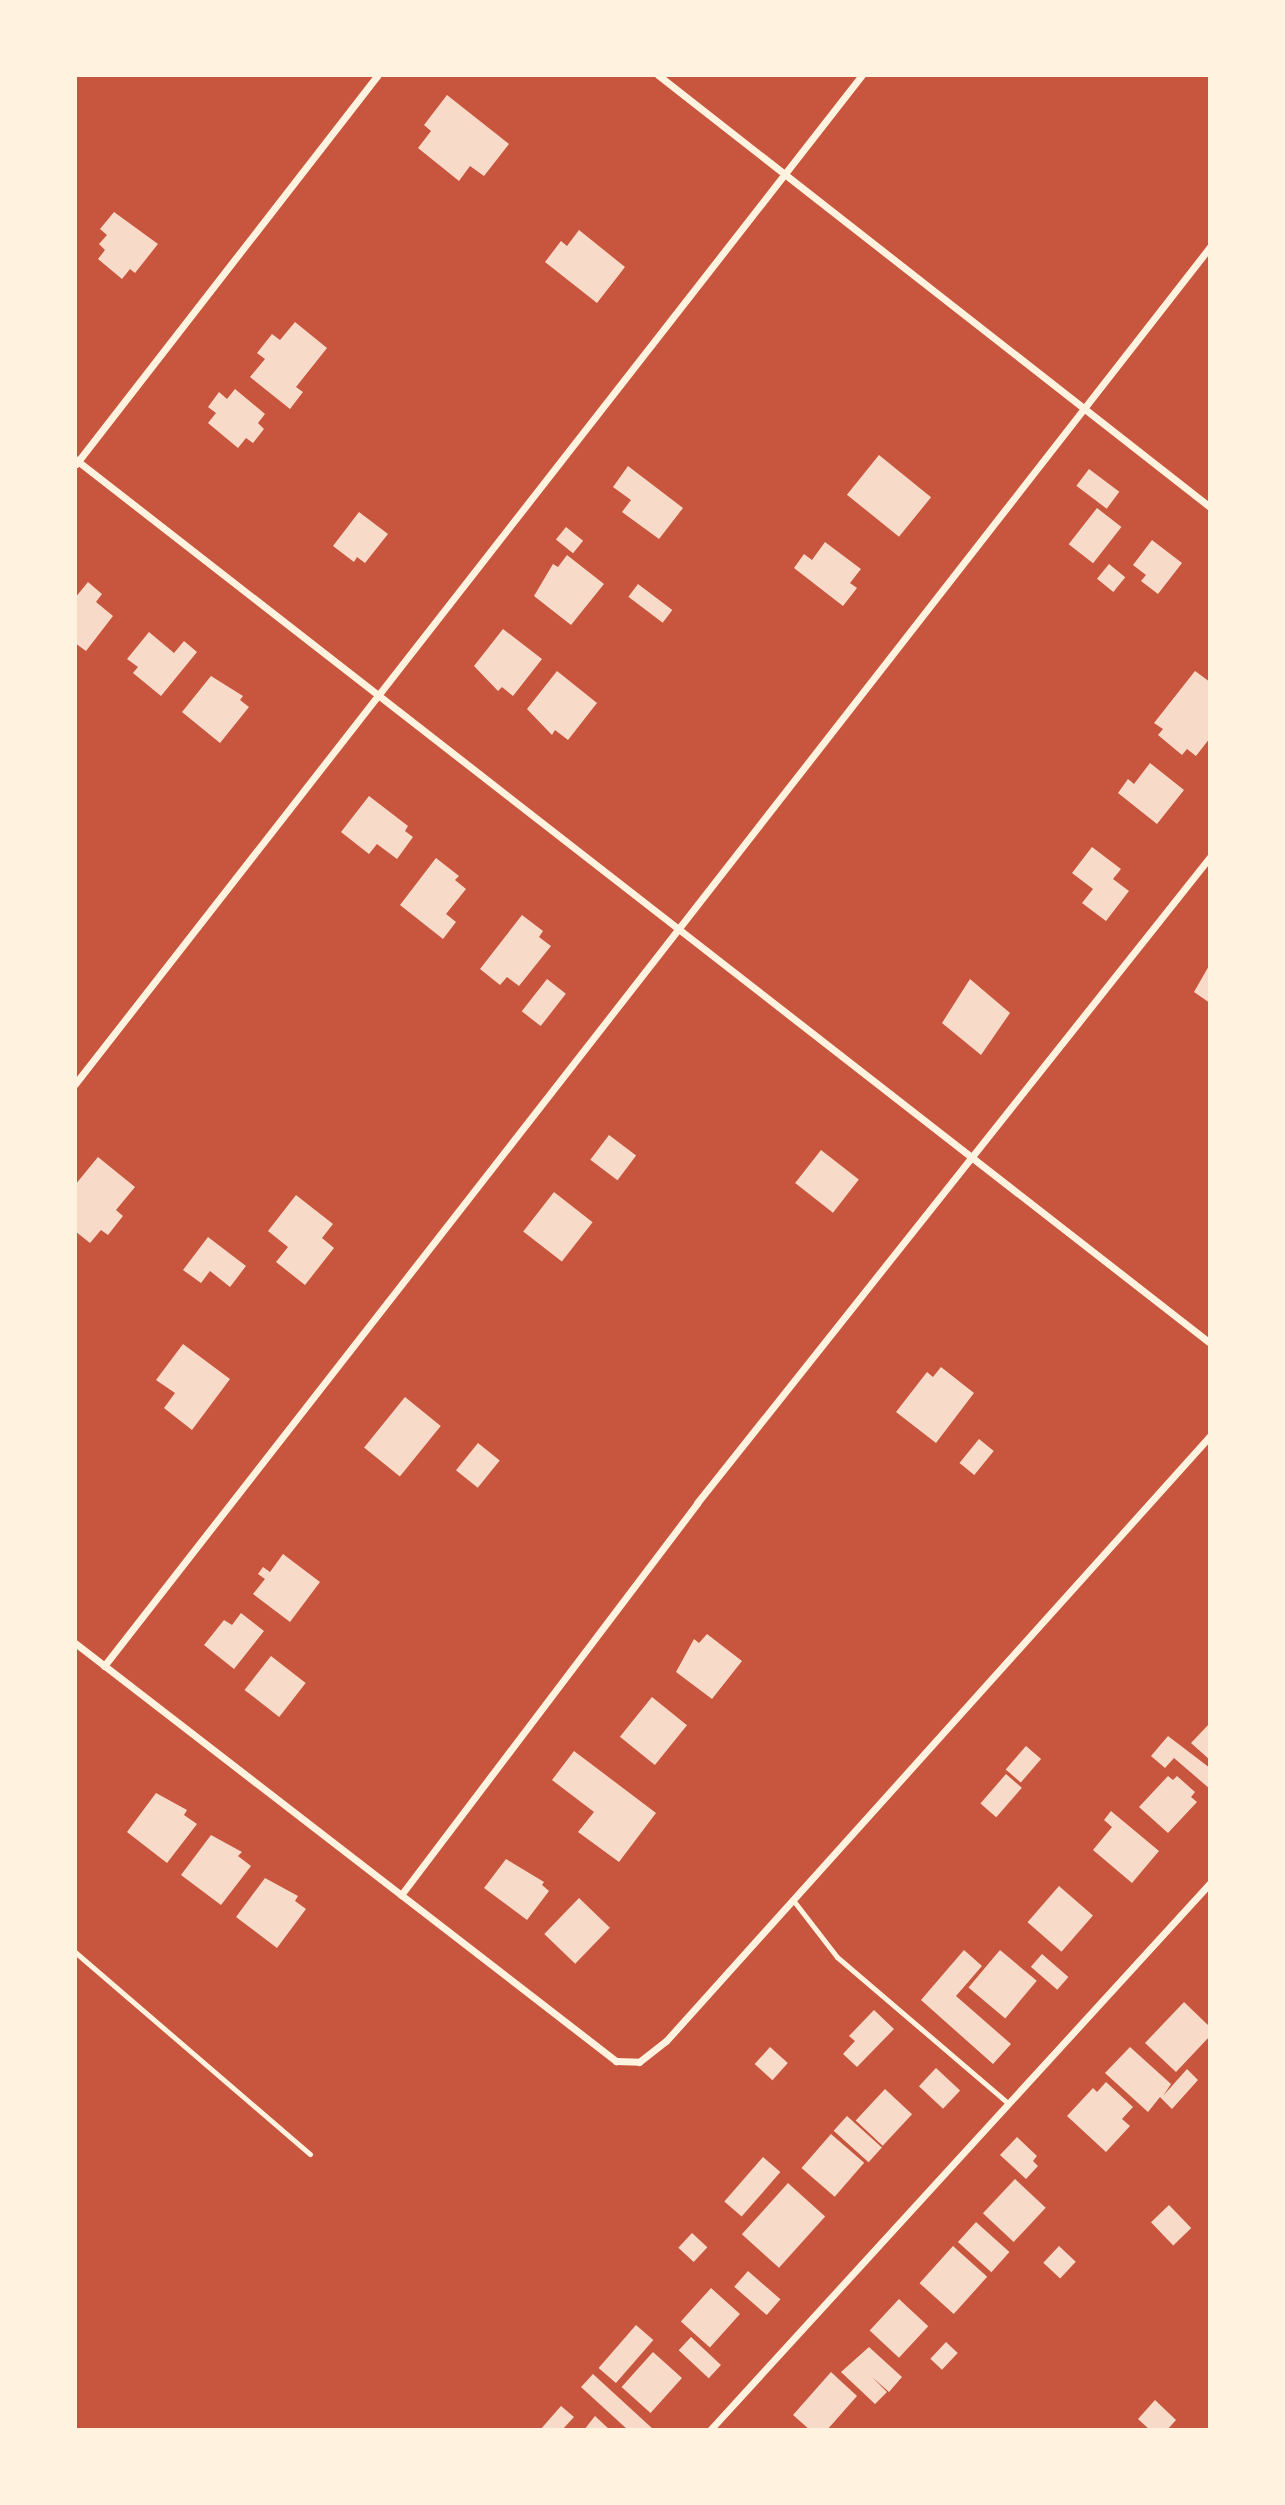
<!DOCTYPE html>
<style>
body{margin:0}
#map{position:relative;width:1285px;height:2505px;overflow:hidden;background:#c8553d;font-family:Overpass,sans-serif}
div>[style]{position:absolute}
.building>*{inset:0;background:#f7dbc8;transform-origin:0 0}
.service>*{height:5px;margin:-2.5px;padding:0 2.5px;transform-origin:2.5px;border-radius:2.5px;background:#fff3e0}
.minor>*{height:7px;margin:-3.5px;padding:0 3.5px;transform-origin:3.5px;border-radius:3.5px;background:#fff3e0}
span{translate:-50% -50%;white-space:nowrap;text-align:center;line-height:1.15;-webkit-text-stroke:6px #fff3e0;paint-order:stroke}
.frame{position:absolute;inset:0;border:77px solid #fff3e0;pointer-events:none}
</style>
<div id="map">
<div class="building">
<div style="clip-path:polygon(447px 95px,509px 144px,484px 176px,470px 166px,459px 181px,418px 148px,431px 131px,424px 125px)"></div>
<div style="clip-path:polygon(114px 212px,158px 244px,135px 273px,130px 269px,122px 279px,98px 259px,105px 250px,99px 244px,107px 235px,100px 229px)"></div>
<div style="clip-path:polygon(579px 230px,625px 267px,597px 303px,545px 262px,561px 241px,567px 246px)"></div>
<div style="clip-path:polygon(295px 322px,327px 348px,296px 387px,303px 392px,290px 409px,250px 377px,265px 359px,257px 353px,272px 334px,280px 340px)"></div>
<div style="clip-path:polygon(235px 389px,265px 414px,258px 423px,264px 429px,253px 443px,246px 438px,238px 448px,208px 423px,216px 413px,208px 407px,219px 392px,227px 399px)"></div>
<div style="left:879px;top:455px;width:67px;height:51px;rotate:39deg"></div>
<div style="clip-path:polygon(628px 466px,683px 508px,659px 539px,622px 512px,631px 500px,613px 487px)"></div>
<div style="left:1089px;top:469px;width:38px;height:21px;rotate:37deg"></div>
<div style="left:1097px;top:508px;width:31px;height:46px;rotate:38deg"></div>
<div style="clip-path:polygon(359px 512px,388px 534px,365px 563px,357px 557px,354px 562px,333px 546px)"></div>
<div style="left:566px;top:527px;width:22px;height:16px;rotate:39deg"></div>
<div style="clip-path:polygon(1152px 540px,1182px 563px,1158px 594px,1141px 581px,1146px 575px,1133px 565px)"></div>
<div style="clip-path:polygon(825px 542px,861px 569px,850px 583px,857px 588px,843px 606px,794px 568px,804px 554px,812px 560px)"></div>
<div style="clip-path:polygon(567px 555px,604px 584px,571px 625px,534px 596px,553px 564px,558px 567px)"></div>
<div style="left:1109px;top:564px;width:21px;height:19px;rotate:39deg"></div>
<div style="clip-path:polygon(88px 582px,102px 594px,96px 602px,113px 616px,86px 651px,75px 643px,75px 598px)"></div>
<div style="left:638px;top:584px;width:43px;height:16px;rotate:37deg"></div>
<div style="clip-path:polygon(503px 629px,542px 659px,513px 696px,502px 687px,498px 691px,474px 666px)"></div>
<div style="clip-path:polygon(149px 632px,174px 653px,184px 641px,197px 652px,161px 696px,133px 673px,138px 667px,127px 659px)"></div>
<div style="clip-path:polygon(557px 671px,597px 703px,568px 740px,555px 730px,552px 735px,527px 709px)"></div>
<div style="clip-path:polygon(1195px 671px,1210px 682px,1210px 738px,1196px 756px,1187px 749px,1182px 755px,1158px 735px,1163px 729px,1154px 723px)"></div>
<div style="clip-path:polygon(211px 676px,243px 696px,240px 700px,249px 707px,220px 743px,182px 712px)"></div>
<div style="clip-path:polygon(1150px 763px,1184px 790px,1157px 824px,1118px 793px,1128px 779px,1134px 784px)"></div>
<div style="clip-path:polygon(369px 796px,408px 826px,405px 831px,413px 837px,397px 859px,377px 844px,369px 854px,341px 832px)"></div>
<div style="clip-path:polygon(1092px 847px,1121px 869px,1113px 879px,1129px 891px,1106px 921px,1082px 903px,1093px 889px,1072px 873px)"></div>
<div style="clip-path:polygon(436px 858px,459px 876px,455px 880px,466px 889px,446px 914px,456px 922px,443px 939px,400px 905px)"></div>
<div style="clip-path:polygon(522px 915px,543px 931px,539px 937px,551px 946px,519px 986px,507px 977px,500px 985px,480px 969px)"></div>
<div style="clip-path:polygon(1210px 964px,1210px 1003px,1194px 992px)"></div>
<div style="left:547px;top:979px;width:24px;height:41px;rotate:38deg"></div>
<div style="clip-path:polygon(970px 979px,1010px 1013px,981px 1055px,942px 1023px)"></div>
<div style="left:609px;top:1135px;width:34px;height:31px;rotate:37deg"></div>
<div style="left:821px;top:1150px;width:48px;height:42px;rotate:38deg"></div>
<div style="clip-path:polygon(98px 1157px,135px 1187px,116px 1210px,123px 1216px,108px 1235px,101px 1230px,90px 1243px,75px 1231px,75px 1185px)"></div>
<div style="left:554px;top:1192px;width:49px;height:50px;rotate:38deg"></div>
<div style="clip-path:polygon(296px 1195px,333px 1224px,322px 1238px,334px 1248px,305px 1285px,276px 1262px,288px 1247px,268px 1231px)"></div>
<div style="clip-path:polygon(208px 1237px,246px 1266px,230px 1287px,210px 1271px,201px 1283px,183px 1270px)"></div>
<div style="clip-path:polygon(183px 1344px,230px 1379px,192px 1430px,164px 1408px,175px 1393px,156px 1380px)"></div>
<div style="clip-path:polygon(941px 1367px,974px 1393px,936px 1443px,896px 1412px,927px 1372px,933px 1377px)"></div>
<div style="left:405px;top:1397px;width:46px;height:65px;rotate:39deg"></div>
<div style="left:979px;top:1439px;width:19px;height:31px;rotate:39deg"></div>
<div style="left:478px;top:1443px;width:28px;height:35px;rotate:39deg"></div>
<div style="clip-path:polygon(283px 1554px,320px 1582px,290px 1622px,253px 1594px,265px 1579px,258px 1574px,263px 1567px,270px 1572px)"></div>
<div style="clip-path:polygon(241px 1613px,264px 1631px,234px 1669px,204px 1645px,224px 1620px,232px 1625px)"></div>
<div style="clip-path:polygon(707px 1634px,742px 1661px,712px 1699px,676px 1672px,694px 1639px,699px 1643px)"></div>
<div style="left:271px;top:1656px;width:44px;height:43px;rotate:38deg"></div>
<div style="left:652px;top:1697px;width:45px;height:51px;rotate:39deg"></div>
<div style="clip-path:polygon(1210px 1723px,1210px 1760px,1191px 1743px)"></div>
<div style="clip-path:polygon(1168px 1736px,1210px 1768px,1210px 1789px,1174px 1758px,1165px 1768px,1151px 1756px)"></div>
<div style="left:1026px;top:1746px;width:20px;height:31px;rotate:41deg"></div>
<div style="clip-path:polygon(574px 1751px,656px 1813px,619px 1862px,578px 1832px,594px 1812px,552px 1780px)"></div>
<div style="left:1006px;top:1774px;width:21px;height:39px;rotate:41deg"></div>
<div style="clip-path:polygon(1168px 1776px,1173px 1780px,1177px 1776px,1195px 1792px,1191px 1797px,1197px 1802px,1168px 1833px,1139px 1807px)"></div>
<div style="clip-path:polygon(156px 1793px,187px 1810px,184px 1815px,197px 1824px,167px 1863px,127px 1832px)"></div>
<div style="clip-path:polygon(1111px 1811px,1159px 1851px,1132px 1883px,1093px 1850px,1112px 1827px,1104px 1820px)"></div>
<div style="clip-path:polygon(211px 1835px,242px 1852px,238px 1856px,251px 1866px,221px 1905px,181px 1875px)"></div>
<div style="clip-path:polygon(506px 1859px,544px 1882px,542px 1885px,549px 1891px,527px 1920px,484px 1888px)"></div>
<div style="clip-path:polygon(265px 1878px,298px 1896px,295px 1901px,306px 1909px,277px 1948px,236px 1917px)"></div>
<div style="left:1059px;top:1886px;width:45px;height:48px;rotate:41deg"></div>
<div style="left:579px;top:1898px;width:43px;height:50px;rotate:44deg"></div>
<div style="clip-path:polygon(964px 1950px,982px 1966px,956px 1996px,1011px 2044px,993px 2064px,921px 2000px)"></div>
<div style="left:1000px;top:1950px;width:48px;height:49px;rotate:40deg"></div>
<div style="left:1042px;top:1954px;width:35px;height:17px;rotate:41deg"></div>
<div style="clip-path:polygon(1184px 2002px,1210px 2027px,1210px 2036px,1176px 2072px,1145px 2043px)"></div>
<div style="clip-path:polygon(874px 2010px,894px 2029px,857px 2067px,843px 2054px,855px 2041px,849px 2036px)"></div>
<div style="left:770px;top:2047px;width:24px;height:23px;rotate:42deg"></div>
<div style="clip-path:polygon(1130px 2047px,1171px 2084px,1163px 2096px,1187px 2069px,1198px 2080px,1172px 2109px,1160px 2097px,1148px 2112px,1105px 2073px)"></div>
<div style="left:936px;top:2068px;width:33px;height:25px;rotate:43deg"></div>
<div style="clip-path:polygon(1106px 2082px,1133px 2107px,1122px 2119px,1130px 2126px,1106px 2152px,1067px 2116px,1093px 2088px,1097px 2092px)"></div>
<div style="left:885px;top:2089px;width:37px;height:43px;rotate:43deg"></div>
<div style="left:847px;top:2116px;width:47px;height:20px;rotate:42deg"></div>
<div style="left:831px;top:2134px;width:44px;height:45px;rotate:41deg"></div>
<div style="clip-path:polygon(1017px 2137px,1037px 2156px,1033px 2161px,1038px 2166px,1026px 2179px,1000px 2155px)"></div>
<div style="left:763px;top:2157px;width:23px;height:59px;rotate:41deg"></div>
<div style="left:1015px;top:2179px;width:42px;height:47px;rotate:43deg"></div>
<div style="left:788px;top:2183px;width:50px;height:69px;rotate:42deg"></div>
<div style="left:1169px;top:2205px;width:32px;height:25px;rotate:46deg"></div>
<div style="left:976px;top:2222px;width:45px;height:27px;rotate:42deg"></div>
<div style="left:692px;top:2233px;width:21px;height:20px;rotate:43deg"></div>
<div style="left:953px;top:2246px;width:46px;height:50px;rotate:42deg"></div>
<div style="left:1059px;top:2246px;width:23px;height:23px;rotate:43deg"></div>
<div style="left:748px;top:2271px;width:43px;height:21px;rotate:41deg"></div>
<div style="left:711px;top:2288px;width:39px;height:45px;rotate:42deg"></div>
<div style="left:899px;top:2299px;width:40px;height:43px;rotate:43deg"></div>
<div style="left:636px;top:2325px;width:23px;height:57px;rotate:41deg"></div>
<div style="left:691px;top:2337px;width:41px;height:18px;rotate:43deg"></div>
<div style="left:946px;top:2342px;width:16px;height:23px;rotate:43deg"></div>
<div style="clip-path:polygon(869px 2347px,902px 2377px,889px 2392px,872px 2377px,887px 2392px,875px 2404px,841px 2372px)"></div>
<div style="left:653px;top:2352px;width:39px;height:47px;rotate:42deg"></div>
<div style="clip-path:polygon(831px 2372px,857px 2396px,827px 2430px,810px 2430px,793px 2415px)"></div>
<div style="clip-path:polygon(593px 2374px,654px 2430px,628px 2430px,581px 2387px)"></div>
<div style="clip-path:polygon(1155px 2400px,1176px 2420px,1167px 2430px,1150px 2430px,1138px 2419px)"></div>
<div style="clip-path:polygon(561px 2406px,574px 2417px,562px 2430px,540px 2430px)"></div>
<div style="clip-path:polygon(595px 2416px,610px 2430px,584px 2430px)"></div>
</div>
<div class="service">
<div style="left:793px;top:1900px;width:72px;rotate:52.3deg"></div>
<div style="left:837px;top:1957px;width:223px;rotate:40.5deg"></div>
<div style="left:75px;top:1952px;width:310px;rotate:40.7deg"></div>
</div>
<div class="minor">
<div style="left:658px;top:75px;width:701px;rotate:38.05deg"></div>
<div style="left:75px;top:459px;width:1439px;rotate:37.91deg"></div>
<div style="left:76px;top:464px;width:492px;rotate:-52.2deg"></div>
<div style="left:75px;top:1084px;width:1280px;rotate:-52.05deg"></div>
<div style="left:75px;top:1643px;width:684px;rotate:37.69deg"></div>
<div style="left:616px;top:2061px;width:23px;rotate:2deg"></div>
<div style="left:639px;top:2062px;width:34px;rotate:-38deg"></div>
<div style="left:666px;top:2041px;width:814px;rotate:-48.04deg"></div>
<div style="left:104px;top:1666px;width:1799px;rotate:-52.07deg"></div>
<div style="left:401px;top:1895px;width:491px;rotate:-52.9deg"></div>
<div style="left:697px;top:1503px;width:825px;rotate:-51.55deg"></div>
<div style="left:710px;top:2430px;width:741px;rotate:-47.57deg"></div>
</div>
<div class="frame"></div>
</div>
